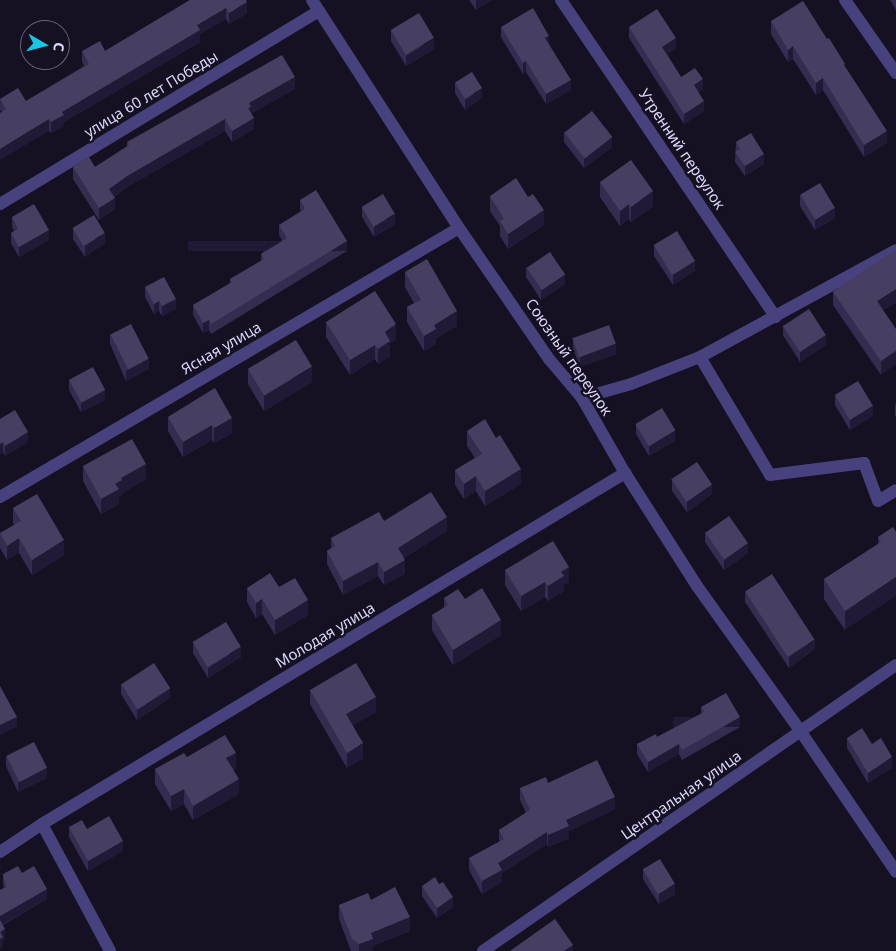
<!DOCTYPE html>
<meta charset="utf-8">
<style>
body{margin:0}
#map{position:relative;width:896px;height:951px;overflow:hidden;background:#151123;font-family:"Noto Sans",sans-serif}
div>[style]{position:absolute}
.minor>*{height:12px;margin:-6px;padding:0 6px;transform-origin:6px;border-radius:6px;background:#47427d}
.wall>*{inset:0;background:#352d4f}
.shaded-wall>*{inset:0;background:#201a36;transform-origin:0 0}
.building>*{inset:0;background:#473f61;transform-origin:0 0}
span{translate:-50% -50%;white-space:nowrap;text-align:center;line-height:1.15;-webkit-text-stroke:5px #151123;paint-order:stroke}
.street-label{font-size:15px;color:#ded8fa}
.north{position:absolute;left:20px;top:20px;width:50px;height:50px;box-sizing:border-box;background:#151123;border:1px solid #656179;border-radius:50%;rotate:98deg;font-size:14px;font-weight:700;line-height:20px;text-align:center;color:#ded8fa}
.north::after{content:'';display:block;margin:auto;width:18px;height:22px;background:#1bc4e3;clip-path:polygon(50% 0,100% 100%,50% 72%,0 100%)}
</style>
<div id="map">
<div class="minor">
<div style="left:312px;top:0;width:271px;rotate:57.2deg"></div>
<div style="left:459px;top:228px;width:159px;rotate:55.5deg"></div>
<div style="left:549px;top:359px;width:51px;rotate:49.8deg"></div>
<div style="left:582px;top:398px;width:86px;rotate:60.2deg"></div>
<div style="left:625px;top:473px;width:134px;rotate:57.5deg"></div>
<div style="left:697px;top:586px;width:179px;rotate:54.5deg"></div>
<div style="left:801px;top:732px;width:169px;rotate:55.8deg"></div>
<div style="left:561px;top:0;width:383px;rotate:55.9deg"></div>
<div style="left:845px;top:0;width:89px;rotate:55.1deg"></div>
<div style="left:0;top:204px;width:373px;rotate:-31.2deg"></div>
<div style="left:700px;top:357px;width:137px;rotate:59.3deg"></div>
<div style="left:770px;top:475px;width:95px;rotate:-7.3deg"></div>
<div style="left:864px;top:463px;width:40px;rotate:69.8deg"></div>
<div style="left:878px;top:501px;width:21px;rotate:-31deg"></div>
<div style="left:582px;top:398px;width:51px;rotate:-15.9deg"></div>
<div style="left:631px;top:384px;width:74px;rotate:-21.4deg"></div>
<div style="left:700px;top:357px;width:223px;rotate:-28.6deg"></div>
<div style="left:0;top:497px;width:532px;rotate:-30.37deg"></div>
<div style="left:42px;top:824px;width:144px;rotate:61.8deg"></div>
<div style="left:0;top:852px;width:50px;rotate:-33.7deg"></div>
<div style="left:42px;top:824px;width:681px;rotate:-31.05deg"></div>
<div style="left:483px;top:951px;width:502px;rotate:-34.7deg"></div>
</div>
<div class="wall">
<div style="clip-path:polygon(190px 0,247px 13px,229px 24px,226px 19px,200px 34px,200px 42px,64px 122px,64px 126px,51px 133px,49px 131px,2px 112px,0 110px,0 99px,26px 101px,84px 66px,82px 62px,82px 51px,105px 51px)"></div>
<div style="clip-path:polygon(469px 0,492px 0,476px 10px)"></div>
<div style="clip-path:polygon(890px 0,896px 0,896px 10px)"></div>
<div style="clip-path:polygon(771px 21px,827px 39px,845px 68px,887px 143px,864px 157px,823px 90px,816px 95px,793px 59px,788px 62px,771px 34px)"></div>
<div style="clip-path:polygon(501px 27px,549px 44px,571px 90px,546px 104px,526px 72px,523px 74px,501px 37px)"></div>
<div style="clip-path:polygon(629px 27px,676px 48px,667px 54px,681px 77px,703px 89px,698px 92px,704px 111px,684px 124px,629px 38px)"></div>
<div style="clip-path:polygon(391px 31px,434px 49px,406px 66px,391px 41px)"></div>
<div style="clip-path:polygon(455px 83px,482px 98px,465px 110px,455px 93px)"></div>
<div style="clip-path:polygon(295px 89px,251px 113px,254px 129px,232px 142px,225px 131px,127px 187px,114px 197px,115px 209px,99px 220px,73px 179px,73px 167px,95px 167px,127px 147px,127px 142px)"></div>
<div style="clip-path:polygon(564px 132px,612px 147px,584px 168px,564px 142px)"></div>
<div style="clip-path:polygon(736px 142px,764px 164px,745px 176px,735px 162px)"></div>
<div style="clip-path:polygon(600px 182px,653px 206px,631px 222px,629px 219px,620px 226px,600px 197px)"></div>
<div style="clip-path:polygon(800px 195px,835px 218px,815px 230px,800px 206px)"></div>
<div style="clip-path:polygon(490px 196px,544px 225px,508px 249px,500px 236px,500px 226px,490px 211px)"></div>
<div style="clip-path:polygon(300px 200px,347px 251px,211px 334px,209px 330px,203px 333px,193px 315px,193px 305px,230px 284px,230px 279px,261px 261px,261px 254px,282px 240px,279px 235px,279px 225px,301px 211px,300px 210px)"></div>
<div style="clip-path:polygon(362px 207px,395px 224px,374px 237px,362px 217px)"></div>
<div style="clip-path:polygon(12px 217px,49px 240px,19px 257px,11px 243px,11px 233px,14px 231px,12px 227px)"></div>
<div style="clip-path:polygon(73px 229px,105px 243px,85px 257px,73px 239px)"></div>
<div style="clip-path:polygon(654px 245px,695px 271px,673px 285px,654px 256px)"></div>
<div style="clip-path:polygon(896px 250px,896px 303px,883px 310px,881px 375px,833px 305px,833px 292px)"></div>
<div style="clip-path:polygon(526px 267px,565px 284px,541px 300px,526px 277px)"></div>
<div style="clip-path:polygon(405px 272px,457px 326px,436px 338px,436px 344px,424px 351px,407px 322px,407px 307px,414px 303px,405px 287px)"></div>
<div style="clip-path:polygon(145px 287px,176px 309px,162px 316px,159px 311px,154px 314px,145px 297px)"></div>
<div style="clip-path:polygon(326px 322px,396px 339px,390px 343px,390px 356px,378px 364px,375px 359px,350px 375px,326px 337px)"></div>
<div style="clip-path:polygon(783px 325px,826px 345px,800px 362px,783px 335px)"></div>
<div style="clip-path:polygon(110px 334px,149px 369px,126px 381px,110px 344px)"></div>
<div style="clip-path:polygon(573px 339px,616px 354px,580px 367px,573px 349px)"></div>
<div style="clip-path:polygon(248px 369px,312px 382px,264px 411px,248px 384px)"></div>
<div style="clip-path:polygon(69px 379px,105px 400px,81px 412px,69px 390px)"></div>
<div style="clip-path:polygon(215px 388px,232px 433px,214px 443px,212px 440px,183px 457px,168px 431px,168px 417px)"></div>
<div style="clip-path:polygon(835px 395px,873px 416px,850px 430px,835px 405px)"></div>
<div style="clip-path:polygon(896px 404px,896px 417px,895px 415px,895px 405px)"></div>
<div style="clip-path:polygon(0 419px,28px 442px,5px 456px,3px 452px,0 454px)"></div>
<div style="clip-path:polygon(636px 424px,675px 441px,649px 456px,636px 434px)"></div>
<div style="clip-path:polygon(467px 431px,521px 484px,485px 506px,476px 491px,464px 499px,455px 485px,455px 470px,475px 458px,467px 446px)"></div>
<div style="clip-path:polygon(83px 466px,146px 479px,122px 493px,122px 495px,119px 497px,119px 504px,101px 514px,83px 481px)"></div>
<div style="clip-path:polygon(672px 480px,712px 494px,687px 512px,672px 491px)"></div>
<div style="clip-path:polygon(13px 508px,64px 555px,32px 575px,19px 553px,7px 560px,0 548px,0 533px,14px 525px,13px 523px)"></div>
<div style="clip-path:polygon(384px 521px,447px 531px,404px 558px,405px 574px,384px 585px,378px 576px,343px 595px,327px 564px,327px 551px,331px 548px,331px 538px)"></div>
<div style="clip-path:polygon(705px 532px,748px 553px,724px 570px,705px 542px)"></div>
<div style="clip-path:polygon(896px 532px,845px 630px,824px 599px,824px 579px,878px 544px,878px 537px)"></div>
<div style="clip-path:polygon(505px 570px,569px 582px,564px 585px,564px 591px,548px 601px,545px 597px,521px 611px,505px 585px)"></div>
<div style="clip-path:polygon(279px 587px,308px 615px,275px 635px,262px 614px,256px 618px,247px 602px,247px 588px)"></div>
<div style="clip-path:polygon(745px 592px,815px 649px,789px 668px,745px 602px)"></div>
<div style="clip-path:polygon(444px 598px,465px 599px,501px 635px,453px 665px,432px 630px,432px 615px,444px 608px)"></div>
<div style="clip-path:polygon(193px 643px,241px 657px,208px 678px,193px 653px)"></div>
<div style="clip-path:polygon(121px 684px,170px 698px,137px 720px,121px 694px)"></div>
<div style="clip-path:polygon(310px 690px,376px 712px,353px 725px,363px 758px,347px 768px,310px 704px)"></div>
<div style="clip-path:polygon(701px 707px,740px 727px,682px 760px,679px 754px,648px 772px,637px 754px,637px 744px,657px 737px,701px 714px)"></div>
<div style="clip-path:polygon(847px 738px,872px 744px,892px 768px,868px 783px,847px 748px)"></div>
<div style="clip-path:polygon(6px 756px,47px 778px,18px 792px,6px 766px)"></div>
<div style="clip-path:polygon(187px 757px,236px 768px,233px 770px,239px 794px,193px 820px,184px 804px,171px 811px,155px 784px,155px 769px)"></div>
<div style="clip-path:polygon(548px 783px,615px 809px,569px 831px,569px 838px,548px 847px,547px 844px,502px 873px,502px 882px,482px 894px,469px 870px,469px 858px,499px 842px,499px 830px,526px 813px,520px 800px,520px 788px)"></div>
<div style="clip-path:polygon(69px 827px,87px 829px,123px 851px,88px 871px,69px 837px)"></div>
<div style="clip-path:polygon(643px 869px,675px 894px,659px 904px,643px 879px)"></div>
<div style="clip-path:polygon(22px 873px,47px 899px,3px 925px,5px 939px,3px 940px,3px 947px,0 949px,0 890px,4px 888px,3px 884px,3px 874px)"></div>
<div style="clip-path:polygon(439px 884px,453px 907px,437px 918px,422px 896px,422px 886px)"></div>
<div style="clip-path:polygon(371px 900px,410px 931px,373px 946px,373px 951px,351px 951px,339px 919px,339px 905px)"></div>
</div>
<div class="shaded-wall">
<div style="clip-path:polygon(476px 0,492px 0,476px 10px)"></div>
<div style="clip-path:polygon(247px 2px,247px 13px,229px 24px,229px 13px)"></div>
<div style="clip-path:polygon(226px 8px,226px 19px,200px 34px,200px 42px,64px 122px,64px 126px,51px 133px,51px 122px,62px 112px,197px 25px)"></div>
<div style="clip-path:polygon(549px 36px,549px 46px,545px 38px)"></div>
<div style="clip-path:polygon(434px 38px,434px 49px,406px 66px,406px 56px)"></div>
<div style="clip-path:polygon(676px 38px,676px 48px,662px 57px,662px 47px)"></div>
<div style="clip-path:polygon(793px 46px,793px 59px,788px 62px,788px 50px)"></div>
<div style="clip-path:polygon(526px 61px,526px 72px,523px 74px,523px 63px)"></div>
<div style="clip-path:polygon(295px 77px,295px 89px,251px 114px,248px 120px,249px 103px)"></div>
<div style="clip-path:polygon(823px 78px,823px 90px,816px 95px,816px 83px)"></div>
<div style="clip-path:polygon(703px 79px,703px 89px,694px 95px,694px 85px)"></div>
<div style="clip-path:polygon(571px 80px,571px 90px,546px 104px,546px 94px)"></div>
<div style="clip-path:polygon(482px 88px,482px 98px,465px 110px,465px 100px)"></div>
<div style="clip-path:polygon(704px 101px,704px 111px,684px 124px,684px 114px)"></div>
<div style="clip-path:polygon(254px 118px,254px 129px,232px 142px,232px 131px)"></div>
<div style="clip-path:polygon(49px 119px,49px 131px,0 160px,0 149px)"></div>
<div style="clip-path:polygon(225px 119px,225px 131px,127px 187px,109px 200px,109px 189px,127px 176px)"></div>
<div style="clip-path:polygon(887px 131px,887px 143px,864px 157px,864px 145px)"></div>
<div style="clip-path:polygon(612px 137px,612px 147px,584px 168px,584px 158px)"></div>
<div style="clip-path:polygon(764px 154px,764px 164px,745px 176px,745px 166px)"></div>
<div style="clip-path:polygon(653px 191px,653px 206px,631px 222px,631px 207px)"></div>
<div style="clip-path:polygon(115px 198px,115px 209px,99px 220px,99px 208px)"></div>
<div style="clip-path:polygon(629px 204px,629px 219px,620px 226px,620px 211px)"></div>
<div style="clip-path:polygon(835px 208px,835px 218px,815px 230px,815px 220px)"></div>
<div style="clip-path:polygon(544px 210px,544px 225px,508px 249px,508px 234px)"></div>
<div style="clip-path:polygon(395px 214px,395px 224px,374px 237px,374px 227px)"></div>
<div style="clip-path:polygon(49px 230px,49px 240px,19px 257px,19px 247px)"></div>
<div style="clip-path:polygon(105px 233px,105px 243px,85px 257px,85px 246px)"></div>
<div style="left:347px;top:241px;width:10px;height:159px;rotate:90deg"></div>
<div style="clip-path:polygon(695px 261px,695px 271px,673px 285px,673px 275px)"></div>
<div style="clip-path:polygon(565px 274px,565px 284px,541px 300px,541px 290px)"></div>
<div style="clip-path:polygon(896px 289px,896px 303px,877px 314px,877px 301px)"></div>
<div style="clip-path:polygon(176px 299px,176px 309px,162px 316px,162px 306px)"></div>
<div style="clip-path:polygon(159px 301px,159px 311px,154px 314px,154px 304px)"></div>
<div style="clip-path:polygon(457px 311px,457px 326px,436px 338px,436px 344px,424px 351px,424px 336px,434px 325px)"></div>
<div style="clip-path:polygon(209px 320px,209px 330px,203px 333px,203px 323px)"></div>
<div style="clip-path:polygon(396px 324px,396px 339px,390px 343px,390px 356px,378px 364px,378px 349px,385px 332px)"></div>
<div style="clip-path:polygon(826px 335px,826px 345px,800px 362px,800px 352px)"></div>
<div style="clip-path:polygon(616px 344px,616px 354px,580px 367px,580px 357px)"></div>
<div style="clip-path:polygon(375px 345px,375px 359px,350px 375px,350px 360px)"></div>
<div style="clip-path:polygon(896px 351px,896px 364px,881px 375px,881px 361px)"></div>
<div style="clip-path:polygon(149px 359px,149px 369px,126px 381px,126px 371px)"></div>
<div style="clip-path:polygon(312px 367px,312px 382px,264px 411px,264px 396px)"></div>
<div style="clip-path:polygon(105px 390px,105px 400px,81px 412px,81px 402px)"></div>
<div style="clip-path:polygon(873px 406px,873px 416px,850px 430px,850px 420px)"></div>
<div style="clip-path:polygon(232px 418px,232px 433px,214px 443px,214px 428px)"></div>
<div style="clip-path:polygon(212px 425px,212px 440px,183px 457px,183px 442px)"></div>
<div style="clip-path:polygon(675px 430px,675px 441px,649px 456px,649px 446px)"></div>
<div style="clip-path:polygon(28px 432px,28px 442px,5px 456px,5px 446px)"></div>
<div style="clip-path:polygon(3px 442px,3px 452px,0 454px,0 444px)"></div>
<div style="clip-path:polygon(146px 464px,146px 479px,122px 493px,122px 495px,119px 497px,119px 504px,101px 514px,101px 499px,121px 478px)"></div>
<div style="clip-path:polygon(521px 469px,521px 484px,485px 506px,485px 491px)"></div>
<div style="clip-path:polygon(476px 476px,476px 491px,464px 499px,464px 484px)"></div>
<div style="clip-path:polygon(712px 484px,712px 494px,687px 512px,687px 502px)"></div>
<div style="clip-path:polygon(447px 517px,447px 531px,398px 562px,398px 548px)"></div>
<div style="clip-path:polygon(19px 538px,19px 553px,7px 560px,7px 546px)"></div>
<div style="clip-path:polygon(64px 540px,64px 555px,32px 575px,32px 560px)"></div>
<div style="clip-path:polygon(748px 543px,748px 553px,724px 570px,724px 559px)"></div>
<div style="clip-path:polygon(405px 560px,405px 574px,384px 585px,384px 572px)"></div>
<div style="clip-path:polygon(378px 562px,378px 576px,343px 595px,343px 581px)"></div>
<div style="clip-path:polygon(569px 567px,569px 582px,564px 585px,564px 591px,548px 601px,548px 586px,561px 572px)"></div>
<div style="clip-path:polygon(896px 577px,896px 596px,845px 630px,845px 611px)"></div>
<div style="clip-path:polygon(545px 582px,545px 597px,521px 611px,521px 596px)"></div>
<div style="clip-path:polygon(262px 599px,262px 614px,256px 618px,256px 603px)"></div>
<div style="clip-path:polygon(308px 600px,308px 615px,275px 635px,275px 620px)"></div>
<div style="clip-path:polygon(501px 620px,501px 635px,453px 665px,453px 650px)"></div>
<div style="clip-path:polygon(815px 639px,815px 649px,789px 668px,789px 657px)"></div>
<div style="clip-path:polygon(241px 647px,241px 657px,208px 678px,208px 668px)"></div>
<div style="clip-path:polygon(170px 688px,170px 698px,137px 720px,137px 710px)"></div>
<div style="clip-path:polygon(376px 697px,376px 712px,346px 729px,346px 714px)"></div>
<div style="clip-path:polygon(17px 717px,17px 727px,0 735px,0 725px)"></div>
<div style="left:740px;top:717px;width:10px;height:67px;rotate:90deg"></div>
<div style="clip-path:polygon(363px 743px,363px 758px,347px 768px,347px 753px)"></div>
<div style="clip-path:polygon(679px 744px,679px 754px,648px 772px,648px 762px)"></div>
<div style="clip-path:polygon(236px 753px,236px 768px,226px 773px,226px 758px)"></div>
<div style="clip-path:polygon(892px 757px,892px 768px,868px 783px,868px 773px)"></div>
<div style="clip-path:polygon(47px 768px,47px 778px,18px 792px,18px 782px)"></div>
<div style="clip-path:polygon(239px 779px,239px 794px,193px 820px,193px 806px)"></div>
<div style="clip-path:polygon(184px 789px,184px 804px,171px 811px,171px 796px)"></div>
<div style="clip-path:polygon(615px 797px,615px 809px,569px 831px,569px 838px,548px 847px,548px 835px,566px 820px)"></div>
<div style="clip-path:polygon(547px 832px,547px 844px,502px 873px,502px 882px,482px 894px,482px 881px,498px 863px)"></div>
<div style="clip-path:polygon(123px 841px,123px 851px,88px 871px,88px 861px)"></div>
<div style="clip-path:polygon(675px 884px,675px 894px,659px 904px,659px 894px)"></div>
<div style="clip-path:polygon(47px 889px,47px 899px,0 926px,0 916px)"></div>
<div style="clip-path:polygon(453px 897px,453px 907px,437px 918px,437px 908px)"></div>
<div style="clip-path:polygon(410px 917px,410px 931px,373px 946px,373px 951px,359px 951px,359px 944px,371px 933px)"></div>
<div style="clip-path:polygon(5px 929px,5px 939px,3px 940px,3px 947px,0 949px,0 932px)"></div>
<div style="clip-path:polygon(573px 945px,573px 951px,564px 951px)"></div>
</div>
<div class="building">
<div style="clip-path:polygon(190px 0,246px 0,247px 2px,229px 13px,226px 8px,197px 25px,200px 30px,62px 112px,64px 115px,51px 122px,49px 119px,0 149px,0 113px,6px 109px,0 99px,18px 88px,26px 101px,89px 64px,82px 51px,100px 41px,105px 51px)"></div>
<div style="clip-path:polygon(803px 1px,827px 39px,829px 38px,845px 64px,844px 65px,887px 131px,864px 145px,823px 78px,816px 83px,793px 46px,788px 50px,771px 21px)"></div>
<div style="clip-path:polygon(533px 8px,549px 36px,545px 38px,571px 80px,546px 94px,526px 61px,523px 63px,501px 27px)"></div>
<div style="clip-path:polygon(657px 9px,676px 38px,662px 47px,681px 77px,695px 68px,703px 79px,694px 85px,704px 101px,684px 114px,629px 27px)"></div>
<div style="left:419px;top:13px;width:29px;height:33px;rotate:59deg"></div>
<div style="clip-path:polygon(282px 55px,295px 77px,249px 103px,251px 107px,248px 108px,254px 118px,232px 131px,225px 119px,127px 176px,109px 189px,115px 198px,99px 208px,73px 167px,89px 157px,95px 167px,129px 145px,127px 142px)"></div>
<div style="left:472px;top:72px;width:19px;height:20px;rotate:58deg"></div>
<div style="left:592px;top:111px;width:33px;height:35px;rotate:52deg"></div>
<div style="clip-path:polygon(751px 133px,764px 154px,745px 166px,735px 152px,740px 149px,736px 142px)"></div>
<div style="clip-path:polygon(631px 160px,653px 191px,631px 207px,629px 204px,620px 211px,600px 182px)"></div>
<div style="clip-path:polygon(516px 178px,528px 197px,533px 194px,544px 210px,508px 234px,500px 221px,504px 219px,490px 196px)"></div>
<div style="left:820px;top:183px;width:29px;height:23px;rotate:59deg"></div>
<div style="clip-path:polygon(316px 190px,347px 241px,211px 324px,209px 320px,203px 323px,193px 305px,232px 282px,230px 279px,264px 259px,261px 254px,287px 238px,279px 225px,302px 211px,305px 208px,300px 200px)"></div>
<div style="left:383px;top:194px;width:23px;height:25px;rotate:59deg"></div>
<div style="clip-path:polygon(34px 204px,49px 230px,19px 247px,11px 233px,18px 229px,12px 217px)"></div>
<div style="left:94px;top:215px;width:21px;height:25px;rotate:59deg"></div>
<div style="left:677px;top:231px;width:35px;height:27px;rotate:59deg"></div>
<div style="clip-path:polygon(896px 250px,896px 289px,877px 301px,896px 329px,896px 351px,881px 361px,833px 292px)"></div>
<div style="left:550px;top:252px;width:27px;height:28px;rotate:56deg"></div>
<div style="clip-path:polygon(427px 259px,457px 311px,434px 325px,436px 329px,424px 336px,407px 307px,421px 300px,405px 272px)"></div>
<div style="clip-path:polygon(164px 277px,176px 299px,162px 306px,159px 301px,154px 304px,145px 287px)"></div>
<div style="clip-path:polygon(375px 291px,396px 324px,385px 332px,390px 341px,378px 349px,375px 345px,350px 360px,326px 322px)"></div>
<div style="left:809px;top:309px;width:31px;height:31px;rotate:57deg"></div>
<div style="left:131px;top:324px;width:39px;height:23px;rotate:63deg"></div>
<div style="left:609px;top:325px;width:20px;height:39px;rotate:70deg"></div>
<div style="left:296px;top:340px;width:31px;height:56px;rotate:59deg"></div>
<div style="left:93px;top:367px;width:26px;height:27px;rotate:62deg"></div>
<div style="left:858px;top:381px;width:29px;height:27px;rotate:59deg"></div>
<div style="clip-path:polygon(215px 388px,232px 418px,214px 428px,212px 425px,183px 442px,168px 417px)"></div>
<div style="left:662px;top:408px;width:26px;height:31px;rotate:59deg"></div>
<div style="clip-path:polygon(15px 410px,28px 432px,5px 446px,3px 442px,0 444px,0 419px)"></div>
<div style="clip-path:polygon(485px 419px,496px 438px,500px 435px,521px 469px,485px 491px,476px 476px,464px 484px,455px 470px,482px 454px,467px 431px)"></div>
<div style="clip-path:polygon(132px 439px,146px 464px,121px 478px,122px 480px,115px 484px,119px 489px,101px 499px,83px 466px)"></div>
<div style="left:697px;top:462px;width:27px;height:31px;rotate:56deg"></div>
<div style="clip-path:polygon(431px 492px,447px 517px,398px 548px,405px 560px,384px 572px,378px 562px,343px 581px,327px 551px,335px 546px,331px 538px,379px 512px,384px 521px)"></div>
<div style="clip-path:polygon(37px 494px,64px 540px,32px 560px,19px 538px,7px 546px,0 533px,21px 521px,13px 508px)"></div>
<div style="left:729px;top:516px;width:33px;height:29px;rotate:55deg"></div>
<div style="clip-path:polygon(893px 527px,896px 532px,896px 577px,845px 611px,824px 579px,881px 542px,878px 537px)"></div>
<div style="clip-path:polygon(553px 541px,569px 567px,561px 572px,564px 576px,548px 586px,545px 582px,521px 596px,505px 570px)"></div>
<div style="clip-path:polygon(270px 573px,279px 587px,295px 578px,308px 600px,275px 620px,262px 599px,256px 603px,247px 588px)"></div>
<div style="left:772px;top:574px;width:78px;height:32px;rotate:57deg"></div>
<div style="clip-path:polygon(482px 588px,501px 620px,453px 650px,432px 615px,448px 605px,444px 598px,458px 589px,465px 599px)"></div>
<div style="left:226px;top:622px;width:29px;height:39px;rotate:59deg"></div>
<div style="left:154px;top:663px;width:30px;height:39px;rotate:57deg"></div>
<div style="clip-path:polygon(356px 663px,376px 697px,346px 714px,363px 743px,347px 753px,310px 690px)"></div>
<div style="clip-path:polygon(0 686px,17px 717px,0 725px)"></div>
<div style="clip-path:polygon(726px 693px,740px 717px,682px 750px,679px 744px,648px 762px,637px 744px,656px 734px,657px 737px,704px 712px,701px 707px)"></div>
<div style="clip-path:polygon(862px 728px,872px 744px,881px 738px,892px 757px,868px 773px,847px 738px)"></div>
<div style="clip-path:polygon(225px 735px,236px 753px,226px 758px,239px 779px,193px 806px,184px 789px,171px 796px,155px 769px,184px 753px,187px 757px)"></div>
<div style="left:34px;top:742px;width:29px;height:31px;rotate:63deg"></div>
<div style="clip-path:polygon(597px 760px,615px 797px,566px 820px,569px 826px,548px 835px,547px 832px,498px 863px,502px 870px,482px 881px,469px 858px,504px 839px,499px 830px,530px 810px,520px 788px,546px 777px,548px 783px)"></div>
<div style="clip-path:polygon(109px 816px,123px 841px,88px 861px,69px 827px,82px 820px,87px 829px)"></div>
<div style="left:660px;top:859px;width:29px;height:20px;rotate:59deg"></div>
<div style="clip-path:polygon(18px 866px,22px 873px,34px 866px,47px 889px,0 916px,0 890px,6px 887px,3px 874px)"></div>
<div style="clip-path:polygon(435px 877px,439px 884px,443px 882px,453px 897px,437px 908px,422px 886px)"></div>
<div style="clip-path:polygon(395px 887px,410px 917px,371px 933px,373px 939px,359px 944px,352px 939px,339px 905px,368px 893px,371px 900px)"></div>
<div style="clip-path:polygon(555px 919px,573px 945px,564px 951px,510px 951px)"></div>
<div style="clip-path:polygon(0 920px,5px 929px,0 932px,3px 937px,0 939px)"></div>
</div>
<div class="street-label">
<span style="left:151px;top:94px;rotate:-31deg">улица 60 лет Победы</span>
<span style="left:682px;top:149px;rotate:56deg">Утренний переулок</span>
<span style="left:221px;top:348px;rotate:-30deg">Ясная улица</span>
<span style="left:569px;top:357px;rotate:55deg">Союзный переулок</span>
<span style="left:325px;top:635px;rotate:-31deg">Молодая улица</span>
<span style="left:681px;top:795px;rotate:-35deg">Центральная улица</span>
</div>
<div class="north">С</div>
</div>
